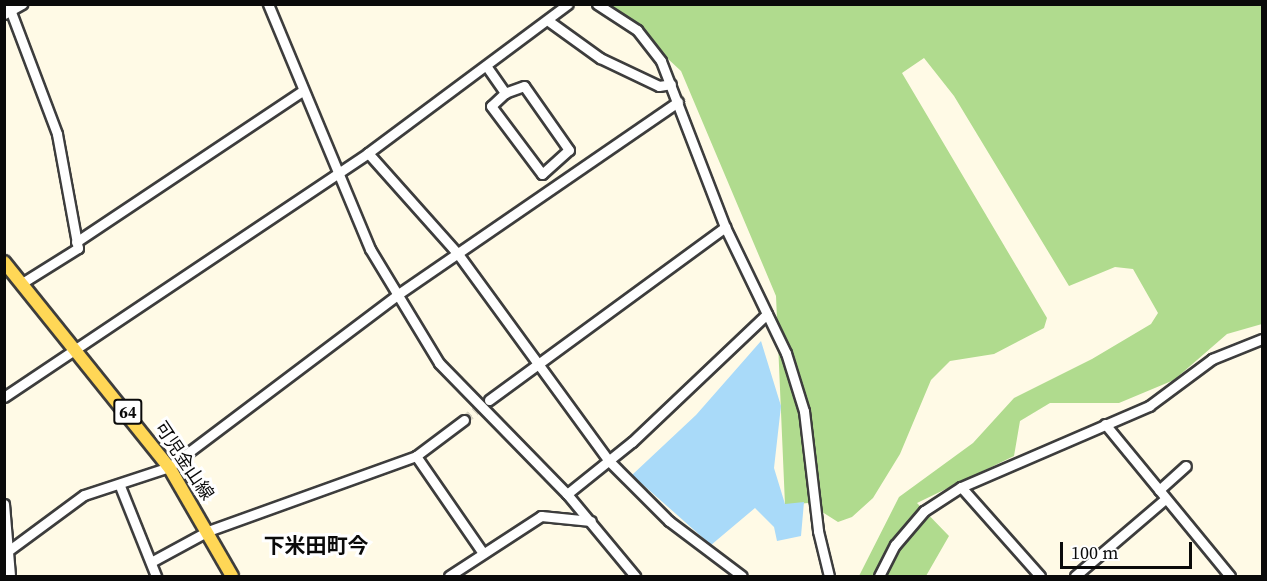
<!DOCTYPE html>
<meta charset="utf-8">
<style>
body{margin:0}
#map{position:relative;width:1267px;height:581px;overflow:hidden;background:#fffae6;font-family:"Source Serif 4","Noto Sans JP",serif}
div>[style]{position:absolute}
.forest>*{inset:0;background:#b0db8e}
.water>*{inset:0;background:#a9daf9}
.minor-tunnel>*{height:9px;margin-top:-4.5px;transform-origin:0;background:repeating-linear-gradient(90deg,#dad6c5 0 9px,transparent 0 13.5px)}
.roads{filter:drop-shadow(2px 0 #3d3d3d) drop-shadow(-2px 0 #3d3d3d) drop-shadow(0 2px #3d3d3d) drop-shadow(0 -2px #3d3d3d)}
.minor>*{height:9px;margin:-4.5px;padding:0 4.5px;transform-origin:4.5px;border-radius:4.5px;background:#fff}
.major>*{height:12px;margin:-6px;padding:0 6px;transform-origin:6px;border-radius:6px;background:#ffd756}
span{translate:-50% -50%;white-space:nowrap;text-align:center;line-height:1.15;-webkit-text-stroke:6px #fff;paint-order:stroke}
.shield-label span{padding:2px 4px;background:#fff;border:2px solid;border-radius:4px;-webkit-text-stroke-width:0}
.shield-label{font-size:16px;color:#0a0a0a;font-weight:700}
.street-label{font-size:18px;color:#0a0a0a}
.quarter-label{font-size:21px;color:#0a0a0a;font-weight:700}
.frame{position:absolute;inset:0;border:6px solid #0a0a0a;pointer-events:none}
.scale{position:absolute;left:1060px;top:542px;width:132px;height:27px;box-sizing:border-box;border:3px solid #0a0a0a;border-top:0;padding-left:8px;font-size:18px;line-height:21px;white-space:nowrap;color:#0a0a0a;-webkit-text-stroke:4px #fff;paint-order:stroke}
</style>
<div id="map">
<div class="forest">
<div style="clip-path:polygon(610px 5px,1262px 5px,1262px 324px,1227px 334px,1174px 380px,1119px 403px,1050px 403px,1020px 421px,1014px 456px,917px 503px,949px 536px,926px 576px,859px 576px,899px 497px,973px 443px,1014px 398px,1092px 359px,1151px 324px,1158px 313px,1133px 269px,1115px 267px,1069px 286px,954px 96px,924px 58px,902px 73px,1047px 318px,1044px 328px,994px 354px,950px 361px,931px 380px,900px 454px,873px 498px,852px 517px,838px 522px,808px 503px,785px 505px,776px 296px,681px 71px)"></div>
</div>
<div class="water">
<div style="clip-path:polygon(761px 341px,781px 406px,774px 468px,785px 504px,804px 502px,801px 536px,777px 541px,774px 527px,755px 508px,711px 545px,632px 475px,696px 415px)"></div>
</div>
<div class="minor-tunnel">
<div style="left:464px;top:420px;width:30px;rotate:-40deg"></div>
</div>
<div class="roads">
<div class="minor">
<div style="left:8px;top:4px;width:139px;rotate:69.3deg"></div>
<div style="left:57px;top:134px;width:116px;rotate:79.6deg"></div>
<div style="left:78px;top:248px;width:66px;rotate:148deg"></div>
<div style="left:268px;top:4px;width:265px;rotate:67.4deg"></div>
<div style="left:370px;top:249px;width:133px;rotate:58.8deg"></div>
<div style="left:439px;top:363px;width:183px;rotate:45.7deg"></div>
<div style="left:567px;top:494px;width:107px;rotate:50.3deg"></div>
<div style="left:597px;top:4px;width:48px;rotate:33deg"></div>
<div style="left:637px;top:30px;width:39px;rotate:52deg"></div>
<div style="left:661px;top:61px;width:178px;rotate:68.9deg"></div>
<div style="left:725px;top:227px;width:140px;rotate:64.2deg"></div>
<div style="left:786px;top:353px;width:61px;rotate:72.8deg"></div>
<div style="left:804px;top:411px;width:121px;rotate:83.3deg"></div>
<div style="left:818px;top:531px;width:46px;rotate:76.3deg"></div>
<div style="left:4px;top:14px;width:21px;rotate:-29deg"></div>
<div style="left:550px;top:22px;width:62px;rotate:35.8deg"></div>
<div style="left:600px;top:58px;width:65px;rotate:25.4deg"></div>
<div style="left:659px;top:86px;width:12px;rotate:-9deg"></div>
<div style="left:487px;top:67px;width:32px;rotate:55deg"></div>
<div style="left:505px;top:93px;width:19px;rotate:137deg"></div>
<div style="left:491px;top:106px;width:85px;rotate:53.1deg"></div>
<div style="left:542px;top:174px;width:36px;rotate:-42deg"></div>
<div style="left:569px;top:150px;width:78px;rotate:-125.1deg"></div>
<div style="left:524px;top:86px;width:20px;rotate:160deg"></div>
<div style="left:368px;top:153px;width:135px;rotate:48.3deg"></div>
<div style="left:458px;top:254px;width:256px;rotate:53.9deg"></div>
<div style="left:609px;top:461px;width:85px;rotate:45deg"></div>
<div style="left:669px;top:521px;width:91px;rotate:37deg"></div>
<div style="left:76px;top:242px;width:272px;rotate:-33.7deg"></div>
<div style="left:4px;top:397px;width:438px;rotate:-33.8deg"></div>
<div style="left:368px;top:153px;width:249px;rotate:-36.7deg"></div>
<div style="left:489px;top:400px;width:293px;rotate:-36.2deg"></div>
<div style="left:1105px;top:424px;width:197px;rotate:50.6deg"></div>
<div style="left:416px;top:456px;width:118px;rotate:55.4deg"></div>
<div style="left:120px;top:486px;width:97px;rotate:68.2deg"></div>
<div style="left:961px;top:487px;width:119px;rotate:48.4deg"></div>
<div style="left:1159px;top:490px;width:36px;rotate:-42deg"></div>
<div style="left:567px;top:494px;width:83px;rotate:-38.7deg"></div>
<div style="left:632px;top:442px;width:186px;rotate:-43.5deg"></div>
<div style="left:4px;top:504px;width:72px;rotate:85.2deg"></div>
<div style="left:8px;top:551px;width:94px;rotate:-36.4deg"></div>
<div style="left:84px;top:495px;width:89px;rotate:-18.2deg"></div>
<div style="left:169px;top:467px;width:286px;rotate:-37deg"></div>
<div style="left:397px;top:295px;width:341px;rotate:-34.5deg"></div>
<div style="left:151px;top:562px;width:65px;rotate:-28.5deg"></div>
<div style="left:208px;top:531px;width:221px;rotate:-19.8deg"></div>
<div style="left:416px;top:456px;width:60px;rotate:-36.9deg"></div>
<div style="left:449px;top:576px;width:110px;rotate:-33.1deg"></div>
<div style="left:541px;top:516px;width:50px;rotate:5.7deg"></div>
<div style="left:879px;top:576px;width:35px;rotate:-63deg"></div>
<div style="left:895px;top:545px;width:45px;rotate:-49.5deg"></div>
<div style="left:924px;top:511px;width:44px;rotate:-33deg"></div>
<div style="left:961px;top:487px;width:205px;rotate:-23.3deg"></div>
<div style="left:1149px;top:406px;width:79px;rotate:-36.7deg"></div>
<div style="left:1212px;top:359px;width:54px;rotate:-21.8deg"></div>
<div style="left:1075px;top:576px;width:118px;rotate:-40.5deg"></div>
</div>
<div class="major">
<div style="left:4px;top:262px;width:263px;rotate:51.2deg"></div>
<div style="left:169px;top:467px;width:126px;rotate:60deg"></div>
</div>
</div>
<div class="shield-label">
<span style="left:128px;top:412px">64</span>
</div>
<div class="street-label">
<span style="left:184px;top:461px;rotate:56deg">可児金山線</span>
</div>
<div class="quarter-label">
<span style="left:316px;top:546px">下米田町今</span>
</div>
<div class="frame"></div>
<div class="scale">100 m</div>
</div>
